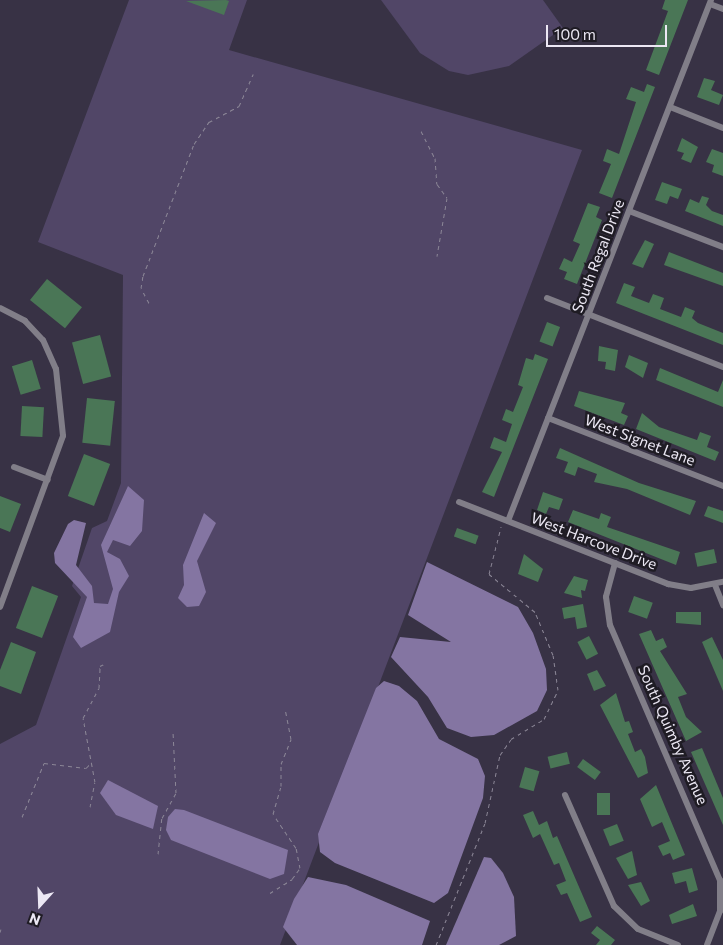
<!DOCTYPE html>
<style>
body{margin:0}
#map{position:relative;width:723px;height:945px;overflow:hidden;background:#383245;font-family:Commissioner,sans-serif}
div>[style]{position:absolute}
.green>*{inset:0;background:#514667}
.water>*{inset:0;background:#8475a2}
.building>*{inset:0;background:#4a7656;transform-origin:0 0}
.path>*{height:1px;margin-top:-0.5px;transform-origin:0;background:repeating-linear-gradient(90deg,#8b8696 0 4px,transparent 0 8px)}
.street>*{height:6px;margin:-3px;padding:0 3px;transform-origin:3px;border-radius:3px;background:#817e88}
span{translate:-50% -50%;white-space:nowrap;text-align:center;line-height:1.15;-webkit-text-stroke:5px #1f1c24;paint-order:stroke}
.street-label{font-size:15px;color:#ece8f4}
.north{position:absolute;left:15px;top:880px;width:50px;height:50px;-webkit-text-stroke:4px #1f1c24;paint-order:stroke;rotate:200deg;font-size:14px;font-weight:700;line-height:20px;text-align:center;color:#ece8f4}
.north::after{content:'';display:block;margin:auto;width:18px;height:22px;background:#ece8f4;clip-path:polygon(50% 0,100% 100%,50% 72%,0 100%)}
.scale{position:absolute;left:546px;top:25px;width:121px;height:22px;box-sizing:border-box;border:2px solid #ece8f4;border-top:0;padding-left:6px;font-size:15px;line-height:18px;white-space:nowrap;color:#ece8f4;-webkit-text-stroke:4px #1f1c24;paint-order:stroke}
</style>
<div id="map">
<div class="green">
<div style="clip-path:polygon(129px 0,247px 0,229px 50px,582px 150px,280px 945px,0 945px,0 744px,36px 725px,81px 597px,72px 586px,92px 528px,107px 521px,121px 483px,123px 275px,38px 242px)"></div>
<div style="clip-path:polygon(381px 0,543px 0,563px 28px,509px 66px,468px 75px,449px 71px,420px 53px)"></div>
</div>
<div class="water">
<div style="clip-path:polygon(128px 486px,144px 500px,142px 531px,130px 546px,113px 540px,107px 552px,120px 559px,129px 576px,119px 592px,110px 632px,81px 648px,73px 637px,87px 597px,55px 563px,54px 553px,68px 524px,74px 520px,86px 523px,76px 565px,92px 586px,94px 603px,108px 604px,113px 589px,101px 545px)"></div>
<div style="clip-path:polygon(204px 513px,216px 523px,197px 561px,206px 592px,199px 606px,187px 607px,178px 598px,184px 585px,183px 565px)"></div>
<div style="clip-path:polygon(427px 562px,518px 607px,533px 633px,546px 669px,547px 690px,537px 711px,494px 735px,471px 737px,447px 728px,428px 697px,391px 657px,400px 637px,451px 642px,408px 615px)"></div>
<div style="clip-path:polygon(384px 681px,399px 686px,417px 701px,439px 739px,478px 759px,485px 776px,483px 798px,448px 893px,434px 903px,335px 863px,320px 852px,318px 834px,376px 688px)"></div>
<div style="clip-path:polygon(108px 780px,158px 806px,153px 829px,116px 815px,100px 793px)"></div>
<div style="clip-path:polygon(184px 810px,288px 850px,284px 874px,270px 879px,171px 840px,166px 830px,168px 817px,175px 809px)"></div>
<div style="clip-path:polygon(484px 857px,491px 858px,503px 873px,514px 897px,516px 936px,499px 945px,446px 945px)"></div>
<div style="clip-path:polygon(308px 877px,346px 885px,430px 921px,422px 945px,297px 945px,283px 927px,294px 899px)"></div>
</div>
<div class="building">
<div style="clip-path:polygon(226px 0,229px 1px,224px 15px,186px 1px)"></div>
<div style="clip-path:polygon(665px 0,688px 0,659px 75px,646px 70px,668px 11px,662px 9px)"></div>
<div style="clip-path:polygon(704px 78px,715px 81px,711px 90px,723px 95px,719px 105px,697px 97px)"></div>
<div style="clip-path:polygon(647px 84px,655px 87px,612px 198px,599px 193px,611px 164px,603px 161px,607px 149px,619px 154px,636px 102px,626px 99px,631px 87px,644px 92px)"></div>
<div style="clip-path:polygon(682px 138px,698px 147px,691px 163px,681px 159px,684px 153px,677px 151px)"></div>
<div style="clip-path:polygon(712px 149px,723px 153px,723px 176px,712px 172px,714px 165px,706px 162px)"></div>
<div style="clip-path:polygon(662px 182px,682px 189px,678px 199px,670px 196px,667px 204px,655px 200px)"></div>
<div style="clip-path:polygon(702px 196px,709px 198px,706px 205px,712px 211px,723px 215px,723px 226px,685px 211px,690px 199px,699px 203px)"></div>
<div style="clip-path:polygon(588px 203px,600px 207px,596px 217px,602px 220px,577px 284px,564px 279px,567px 272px,559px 269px,564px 258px,572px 262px,580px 244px,573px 241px)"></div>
<div style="clip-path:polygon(645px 240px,654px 244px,643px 268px,632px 264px)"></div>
<div style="clip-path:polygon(669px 252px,723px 273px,723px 286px,664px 265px)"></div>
<div style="left:47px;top:279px;width:45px;height:27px;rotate:39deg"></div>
<div style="clip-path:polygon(624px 283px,635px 287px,631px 296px,649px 303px,653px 294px,664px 298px,660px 309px,681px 317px,685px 307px,695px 311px,692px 318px,698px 323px,723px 333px,723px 345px,616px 303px)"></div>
<div style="left:547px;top:322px;width:14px;height:21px;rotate:21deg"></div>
<div style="left:100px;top:335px;width:43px;height:29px;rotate:75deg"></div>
<div style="clip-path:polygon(599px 346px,618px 350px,615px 371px,605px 369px,606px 362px,598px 361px)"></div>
<div style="clip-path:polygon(535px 354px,548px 359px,494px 497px,482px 492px,502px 452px,490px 448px,494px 437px,506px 442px,512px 424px,502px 420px,506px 409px,513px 412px,523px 387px,518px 385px,526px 358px,533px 360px)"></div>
<div style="clip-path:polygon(629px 355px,648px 363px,643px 378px,625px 367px)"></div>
<div style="left:32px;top:360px;width:30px;height:21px;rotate:73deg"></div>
<div style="clip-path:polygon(660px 368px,718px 392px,723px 380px,723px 407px,656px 380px)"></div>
<div style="clip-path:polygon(579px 391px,625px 403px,621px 413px,628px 416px,624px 425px,574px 406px)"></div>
<div style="left:87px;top:398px;width:28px;height:45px;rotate:6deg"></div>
<div style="left:22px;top:406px;width:22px;height:30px;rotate:3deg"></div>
<div style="clip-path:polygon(642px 413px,659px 427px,697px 440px,700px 432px,711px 436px,707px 447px,719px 452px,715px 461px,636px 429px)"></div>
<div style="clip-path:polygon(560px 448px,639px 483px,696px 501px,690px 515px,627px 489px,594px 482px,597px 474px,578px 467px,575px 476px,564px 472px,568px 462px,556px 458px)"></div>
<div style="left:84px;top:454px;width:28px;height:45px;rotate:21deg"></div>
<div style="clip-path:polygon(543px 492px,563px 499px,559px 510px,549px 507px,546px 514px,537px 510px)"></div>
<div style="clip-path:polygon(0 496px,21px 504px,10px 532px,0 528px)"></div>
<div style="clip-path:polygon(708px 506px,723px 511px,723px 523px,704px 516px)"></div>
<div style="clip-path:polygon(573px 510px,599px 519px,601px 513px,611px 517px,607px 527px,680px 552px,676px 565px,568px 522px)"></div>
<div style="left:457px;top:528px;width:23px;height:9px;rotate:20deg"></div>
<div style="left:714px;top:549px;width:14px;height:20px;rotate:78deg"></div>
<div style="clip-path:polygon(524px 554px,543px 569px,538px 582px,518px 574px)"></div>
<div style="clip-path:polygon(574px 576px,588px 580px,585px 591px,581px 590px,582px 598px,564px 593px)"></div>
<div style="left:32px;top:586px;width:28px;height:45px;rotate:21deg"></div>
<div style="left:634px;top:596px;width:20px;height:17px;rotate:20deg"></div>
<div style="clip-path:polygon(583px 604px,587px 627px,577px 629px,575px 617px,564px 619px,562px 608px)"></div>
<div style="clip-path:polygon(676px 612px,701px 612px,701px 625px,676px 623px)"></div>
<div style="clip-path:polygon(651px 630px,656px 641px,663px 638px,667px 647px,660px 651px,687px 694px,678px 697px,686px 717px,702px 732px,686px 741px,639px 634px)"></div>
<div style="left:589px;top:636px;width:20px;height:13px;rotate:63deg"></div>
<div style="clip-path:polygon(712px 637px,723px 660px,723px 691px,702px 642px)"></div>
<div style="clip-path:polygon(11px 642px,36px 652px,21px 694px,0 686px,0 670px)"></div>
<div style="clip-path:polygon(597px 670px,606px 686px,594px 691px,587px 674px)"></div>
<div style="clip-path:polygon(616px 693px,625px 722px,629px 721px,633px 732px,628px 734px,635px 752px,641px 749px,645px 757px,648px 773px,638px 778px,600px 705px)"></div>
<div style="clip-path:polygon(702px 748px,723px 798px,723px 825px,691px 752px)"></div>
<div style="left:567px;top:752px;width:12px;height:20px;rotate:76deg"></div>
<div style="left:583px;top:759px;width:22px;height:10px;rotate:36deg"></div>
<div style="left:525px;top:767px;width:15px;height:21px;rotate:16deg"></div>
<div style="clip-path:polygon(656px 785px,685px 855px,673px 860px,670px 853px,663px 856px,658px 846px,670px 841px,662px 822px,652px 827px,640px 799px)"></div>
<div style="left:597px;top:793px;width:13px;height:22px"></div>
<div style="clip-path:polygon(533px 811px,539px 825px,547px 821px,553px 838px,557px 836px,592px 917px,580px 922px,567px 893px,561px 895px,556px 885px,566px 881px,559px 863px,554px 865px,540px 834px,533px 838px,523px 815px)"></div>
<div style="left:617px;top:824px;width:18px;height:15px;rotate:68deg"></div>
<div style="clip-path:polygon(632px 851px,637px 875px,628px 879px,616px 858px)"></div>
<div style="clip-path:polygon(692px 868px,698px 890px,689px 893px,686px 881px,675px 884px,672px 873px)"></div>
<div style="clip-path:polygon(641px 882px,650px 901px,641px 906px,628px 885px)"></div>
<div style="clip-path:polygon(693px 904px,697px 916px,672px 924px,669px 915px)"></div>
<div style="clip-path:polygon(597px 926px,615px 940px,611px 945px,596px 945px,600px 940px,591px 933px)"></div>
</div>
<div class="path">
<div style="left:421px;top:131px;width:30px;rotate:63deg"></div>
<div style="left:435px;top:158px;width:26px;rotate:86deg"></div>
<div style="left:437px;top:184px;width:17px;rotate:54deg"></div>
<div style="left:447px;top:198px;width:59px;rotate:99.8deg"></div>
<div style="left:149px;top:303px;width:17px;rotate:-118deg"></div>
<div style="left:141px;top:288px;width:12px;rotate:-81deg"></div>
<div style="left:143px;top:276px;width:142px;rotate:-68.9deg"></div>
<div style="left:194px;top:144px;width:27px;rotate:-56deg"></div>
<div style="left:209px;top:122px;width:34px;rotate:-28deg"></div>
<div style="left:239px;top:106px;width:35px;rotate:-66deg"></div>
<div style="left:90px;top:807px;width:25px;rotate:-79deg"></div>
<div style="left:95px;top:782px;width:65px;rotate:-100.6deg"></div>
<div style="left:83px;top:718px;width:34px;rotate:-62deg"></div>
<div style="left:99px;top:688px;width:22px;rotate:-87deg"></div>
<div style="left:100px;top:666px;width:7px;rotate:-27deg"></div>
<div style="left:22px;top:817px;width:58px;rotate:-67.8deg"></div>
<div style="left:44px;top:763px;width:42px;rotate:6.8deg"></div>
<div style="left:86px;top:768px;width:8px;rotate:-45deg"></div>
<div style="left:158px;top:854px;width:36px;rotate:-84deg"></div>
<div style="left:162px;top:818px;width:29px;rotate:-61deg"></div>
<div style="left:176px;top:793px;width:62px;rotate:-92.8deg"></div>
<div style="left:270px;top:893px;width:26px;rotate:-32deg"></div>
<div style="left:292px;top:879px;width:14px;rotate:-54deg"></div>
<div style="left:300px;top:868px;width:20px;rotate:-101deg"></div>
<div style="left:296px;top:848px;width:41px;rotate:-124.1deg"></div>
<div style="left:273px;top:814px;width:29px;rotate:-74deg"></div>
<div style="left:281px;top:786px;width:22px;rotate:-90deg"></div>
<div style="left:281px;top:764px;width:27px;rotate:-68deg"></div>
<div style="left:291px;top:739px;width:31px;rotate:-101deg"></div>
<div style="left:0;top:932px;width:3px;rotate:-72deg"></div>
<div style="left:436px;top:945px;width:131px;rotate:-68.1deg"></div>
<div style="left:485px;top:823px;width:70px;rotate:-77.6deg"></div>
<div style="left:500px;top:755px;width:19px;rotate:-55deg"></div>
<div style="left:511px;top:739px;width:39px;rotate:-31deg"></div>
<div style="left:544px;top:719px;width:32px;rotate:-64deg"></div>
<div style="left:558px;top:690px;width:35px;rotate:-98deg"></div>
<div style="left:553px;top:655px;width:47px;rotate:-112.7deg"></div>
<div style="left:535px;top:612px;width:60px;rotate:-140.4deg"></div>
<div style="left:489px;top:574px;width:49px;rotate:-75.7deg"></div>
</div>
<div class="street">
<div style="left:710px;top:4px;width:14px;rotate:21deg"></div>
<div style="left:670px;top:107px;width:57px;rotate:21.6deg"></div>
<div style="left:629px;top:211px;width:101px;rotate:21deg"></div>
<div style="left:547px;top:298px;width:189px;rotate:21.4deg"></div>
<div style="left:0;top:308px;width:28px;rotate:27deg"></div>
<div style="left:25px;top:321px;width:26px;rotate:47deg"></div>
<div style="left:43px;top:340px;width:32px;rotate:66deg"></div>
<div style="left:56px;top:369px;width:67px;rotate:84deg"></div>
<div style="left:63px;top:436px;width:182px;rotate:110.2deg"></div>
<div style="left:548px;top:418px;width:188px;rotate:21.2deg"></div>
<div style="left:14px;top:467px;width:36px;rotate:21deg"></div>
<div style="left:459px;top:502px;width:225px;rotate:21.4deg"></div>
<div style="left:668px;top:584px;width:23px;rotate:10deg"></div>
<div style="left:691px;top:588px;width:33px;rotate:-11deg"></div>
<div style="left:508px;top:521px;width:559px;rotate:-68.71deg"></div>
<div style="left:615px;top:563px;width:35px;rotate:105deg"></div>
<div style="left:606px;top:597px;width:28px;rotate:82deg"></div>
<div style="left:610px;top:625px;width:278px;rotate:66.7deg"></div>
<div style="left:720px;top:880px;width:31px;rotate:90deg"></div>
<div style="left:720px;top:911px;width:36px;rotate:111deg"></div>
<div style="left:715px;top:585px;width:22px;rotate:68deg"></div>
<div style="left:565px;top:795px;width:121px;rotate:66.2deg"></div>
<div style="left:614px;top:906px;width:33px;rotate:44deg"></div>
<div style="left:638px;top:929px;width:43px;rotate:21.8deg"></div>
</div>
<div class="street-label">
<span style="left:598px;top:256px;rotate:-69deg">South Regal Drive</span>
<span style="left:640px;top:440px;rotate:21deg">West Signet Lane</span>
<span style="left:594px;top:541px;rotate:21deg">West Harcove Drive</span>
<span style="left:673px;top:735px;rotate:66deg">South Quimby Avenue</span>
</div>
<div class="north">N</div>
<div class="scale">100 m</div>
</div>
